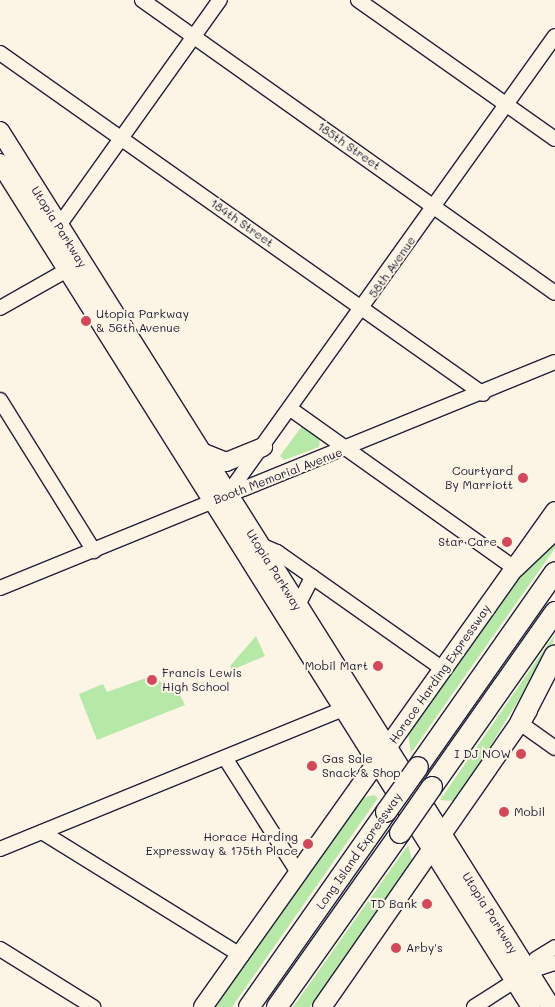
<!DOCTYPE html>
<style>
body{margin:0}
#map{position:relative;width:555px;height:1007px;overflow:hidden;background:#fcf5e5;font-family:Mali,sans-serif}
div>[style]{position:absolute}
.green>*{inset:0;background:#b6e8a8}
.roads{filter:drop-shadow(1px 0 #22223b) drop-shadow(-1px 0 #22223b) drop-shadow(0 1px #22223b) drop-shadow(0 -1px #22223b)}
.minor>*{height:14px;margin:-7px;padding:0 7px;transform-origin:7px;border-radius:7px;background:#fcf5e5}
.major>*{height:18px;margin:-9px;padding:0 9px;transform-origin:9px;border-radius:9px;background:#fcf5e5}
.highway>*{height:20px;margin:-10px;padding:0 10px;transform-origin:10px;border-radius:10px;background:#fcf5e5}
.bridges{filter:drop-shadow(1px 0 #22223b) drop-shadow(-1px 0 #22223b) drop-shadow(0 1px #22223b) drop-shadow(0 -1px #22223b)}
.highway-bridge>*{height:20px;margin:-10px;padding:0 10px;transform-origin:10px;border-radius:10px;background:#fcf5e5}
.dots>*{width:14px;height:14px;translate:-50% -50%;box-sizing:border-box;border:2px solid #fcf5e5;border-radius:50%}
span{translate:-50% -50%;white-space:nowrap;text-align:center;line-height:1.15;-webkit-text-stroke:4px #fcf5e5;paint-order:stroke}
.street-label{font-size:12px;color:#22223b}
.poi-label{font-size:12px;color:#22223b}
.left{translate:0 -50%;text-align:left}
.right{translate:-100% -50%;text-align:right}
</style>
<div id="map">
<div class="green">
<div style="clip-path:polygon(302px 426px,320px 439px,319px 447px,284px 460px,280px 456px)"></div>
<div style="clip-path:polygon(555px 541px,555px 548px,411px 753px,408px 733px,517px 578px)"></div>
<div style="clip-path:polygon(555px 634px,552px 646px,463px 790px,454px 801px,440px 800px)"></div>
<div style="clip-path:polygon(256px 636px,265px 656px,232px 670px,230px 666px)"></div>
<div style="clip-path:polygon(154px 675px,164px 685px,176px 687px,185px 705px,97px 740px,79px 694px,103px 684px,107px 692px)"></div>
<div style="clip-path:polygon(374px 795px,378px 798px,232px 1007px,215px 1007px,362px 798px)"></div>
<div style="clip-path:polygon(408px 845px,412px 860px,310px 1007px,293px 1007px)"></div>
</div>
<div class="roads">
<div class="minor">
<div style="left:142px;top:0;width:506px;rotate:35.35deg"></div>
<div style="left:358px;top:0;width:241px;rotate:35.2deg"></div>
<div style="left:0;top:53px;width:591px;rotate:35.22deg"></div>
<div style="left:55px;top:231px;width:284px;rotate:-54.5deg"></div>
<div style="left:0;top:308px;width:87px;rotate:-29.5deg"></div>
<div style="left:0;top:400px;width:178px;rotate:58.1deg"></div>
<div style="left:292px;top:410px;width:272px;rotate:35.4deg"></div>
<div style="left:227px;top:495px;width:564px;rotate:-54.45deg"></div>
<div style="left:258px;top:544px;width:21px;rotate:23deg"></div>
<div style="left:277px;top:552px;width:203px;rotate:35.2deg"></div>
<div style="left:0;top:588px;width:599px;rotate:-22.16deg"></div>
<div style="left:297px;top:607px;width:34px;rotate:-63deg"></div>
<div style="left:520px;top:723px;width:43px;rotate:35.5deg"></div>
<div style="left:225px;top:758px;width:138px;rotate:57.5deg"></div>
<div style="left:42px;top:832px;width:235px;rotate:31.8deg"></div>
<div style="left:0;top:849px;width:368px;rotate:-22.2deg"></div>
<div style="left:0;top:949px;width:110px;rotate:31.9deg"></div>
<div style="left:530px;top:971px;width:13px;rotate:-63deg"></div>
<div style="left:536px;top:959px;width:22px;rotate:-32deg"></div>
<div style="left:474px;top:1007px;width:67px;rotate:-32.7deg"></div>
<div style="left:530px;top:971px;width:26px;rotate:-18deg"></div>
</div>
<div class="major">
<div style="left:0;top:131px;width:1035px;rotate:57.83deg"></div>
<div style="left:0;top:163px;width:997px;rotate:57.82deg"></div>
<div style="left:199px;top:451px;width:29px;rotate:22deg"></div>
<div style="left:226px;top:462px;width:40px;rotate:-22deg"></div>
<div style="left:203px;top:1007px;width:608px;rotate:-54.64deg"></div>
<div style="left:322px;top:1007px;width:361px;rotate:-55.2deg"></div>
</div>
<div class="highway">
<div style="left:514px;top:568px;width:57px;rotate:-43.6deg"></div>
<div style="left:520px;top:723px;width:76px;rotate:-62.8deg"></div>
<div style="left:418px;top:767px;width:238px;rotate:-54.9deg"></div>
<div style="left:432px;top:787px;width:214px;rotate:-54.9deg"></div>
<div style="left:249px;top:1007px;width:238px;rotate:-54.9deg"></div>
<div style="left:277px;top:1007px;width:213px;rotate:-54.7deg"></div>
</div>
</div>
<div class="bridges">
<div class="highway-bridge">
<div style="left:386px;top:812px;width:55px;rotate:-54.6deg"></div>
<div style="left:400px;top:833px;width:56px;rotate:-55.2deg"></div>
</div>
</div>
<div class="dots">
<div style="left:86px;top:321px;background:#d1495b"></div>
<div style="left:523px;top:478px;background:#d1495b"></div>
<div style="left:507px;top:542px;background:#d1495b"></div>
<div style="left:378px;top:666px;background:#d1495b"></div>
<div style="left:152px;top:680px;background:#d1495b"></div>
<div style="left:521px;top:754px;background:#d1495b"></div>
<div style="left:312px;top:766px;background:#d1495b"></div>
<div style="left:504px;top:812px;background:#d1495b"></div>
<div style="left:308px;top:844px;background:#d1495b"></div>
<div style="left:427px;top:904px;background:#d1495b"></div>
<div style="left:396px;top:948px;background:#d1495b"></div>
</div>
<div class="street-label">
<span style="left:349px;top:146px;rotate:35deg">185th Street</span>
<span style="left:242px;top:223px;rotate:35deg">184th Street</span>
<span style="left:59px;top:227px;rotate:58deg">Utopia Parkway</span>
<span style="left:392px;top:267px;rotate:-55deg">58th Avenue</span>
<span style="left:278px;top:476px;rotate:-21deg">Booth Memorial Avenue</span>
<span style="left:274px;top:570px;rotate:58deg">Utopia Parkway</span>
<span style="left:440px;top:674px;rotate:-55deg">Horace Harding Expressway</span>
<span style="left:359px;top:851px;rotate:-55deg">Long Island Expressway</span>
<span style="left:490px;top:913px;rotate:58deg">Utopia Parkway</span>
</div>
<div class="poi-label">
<span class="left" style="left:96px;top:321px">Utopia Parkway<br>&amp; 56th Avenue</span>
<span class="right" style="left:513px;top:478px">Courtyard<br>By Marriott</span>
<span class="right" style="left:497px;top:542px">Star Care</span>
<span class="right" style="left:368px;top:666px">Mobil Mart</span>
<span class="left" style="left:162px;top:680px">Francis Lewis<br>High School</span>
<span class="right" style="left:511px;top:754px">I DJ NOW</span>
<span class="left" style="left:322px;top:766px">Gas Sale<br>Snack &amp; Shop</span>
<span class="left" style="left:514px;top:812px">Mobil</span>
<span class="right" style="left:298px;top:844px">Horace Harding<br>Expressway &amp; 175th Place</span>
<span class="right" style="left:417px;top:904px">TD Bank</span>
<span class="left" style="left:406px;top:948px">Arby's</span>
</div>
</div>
